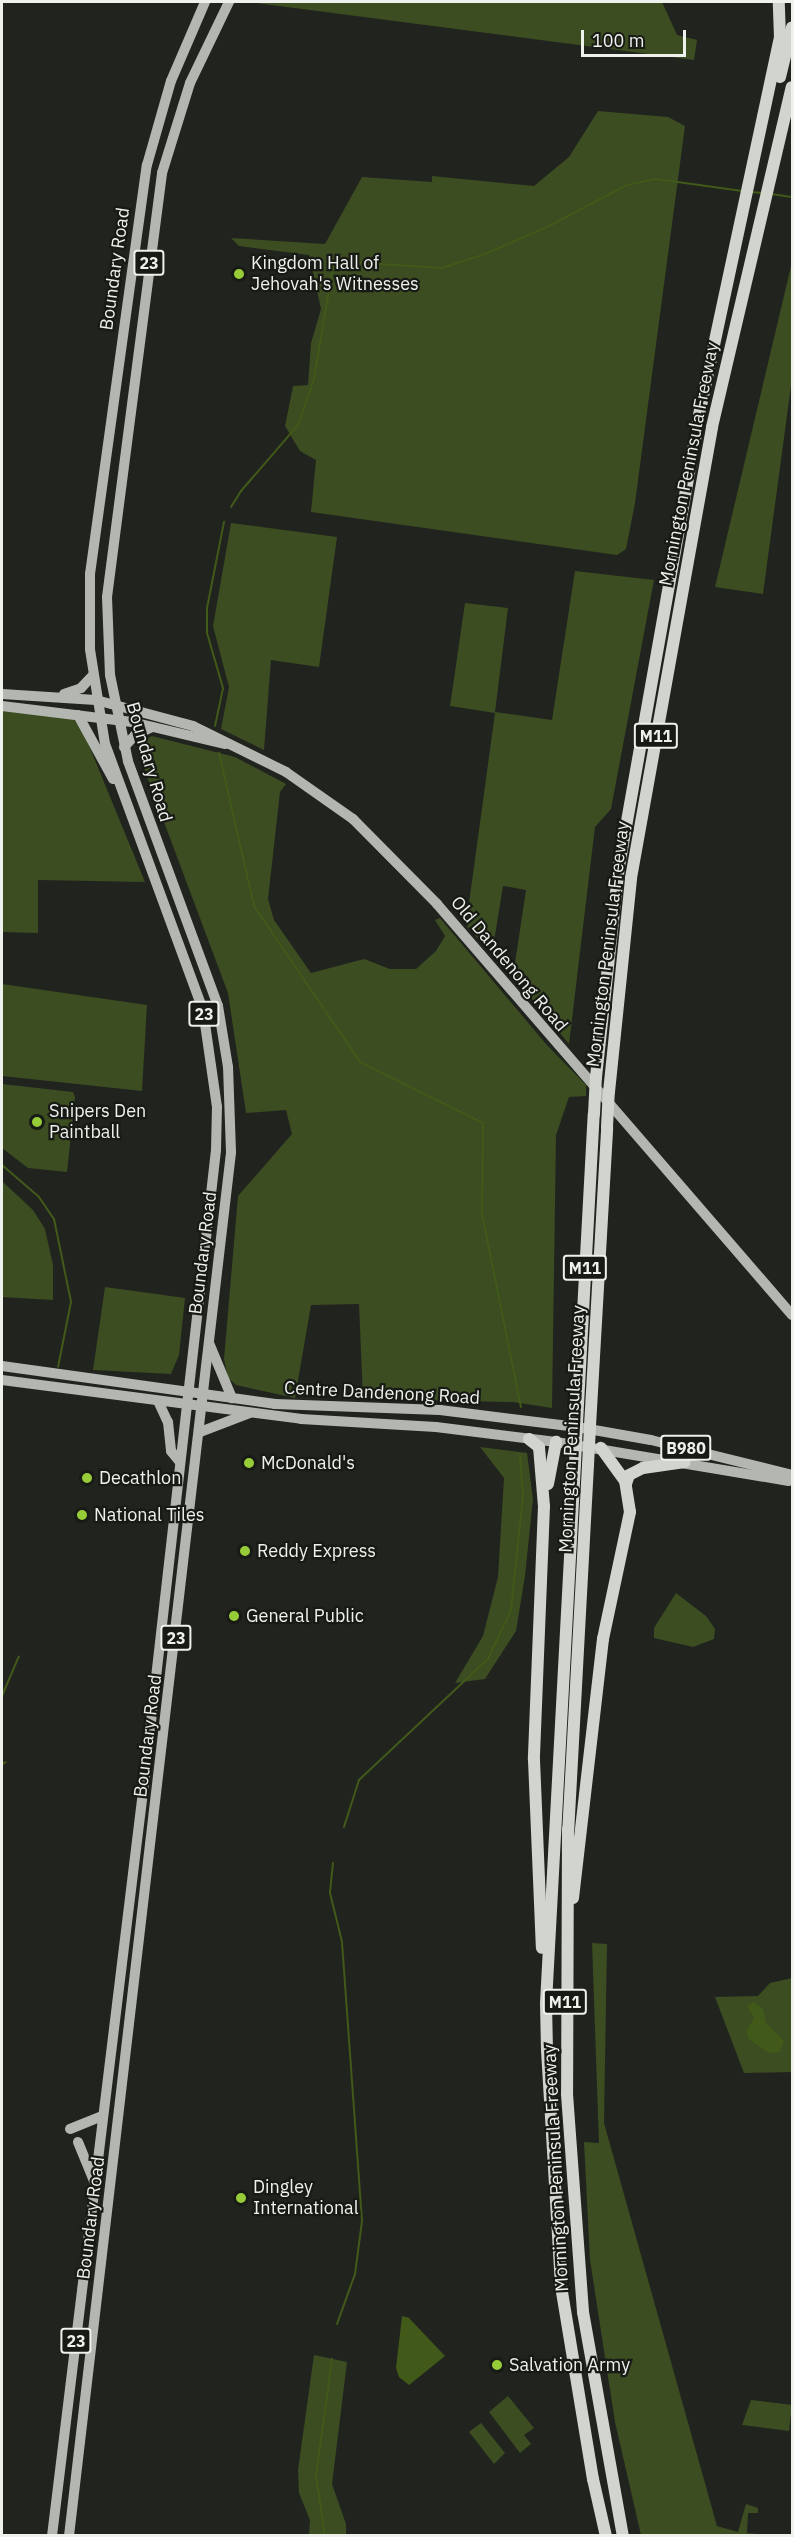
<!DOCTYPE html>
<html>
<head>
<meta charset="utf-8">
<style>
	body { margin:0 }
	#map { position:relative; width:794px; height:2537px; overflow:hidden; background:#21231e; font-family:"IBM Plex Sans",sans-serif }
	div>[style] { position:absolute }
	.green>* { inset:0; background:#3b4d21 }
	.water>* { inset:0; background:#415919 }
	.stream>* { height:2px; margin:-1px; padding:0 1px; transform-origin:1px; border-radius:1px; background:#415919 }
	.major>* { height:10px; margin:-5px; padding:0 5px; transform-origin:5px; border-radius:5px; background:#b4b7b1 }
	.highway>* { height:12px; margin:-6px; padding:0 6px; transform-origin:6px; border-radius:6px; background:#d2d5ce }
	.highway-bridge>* { height:12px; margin:-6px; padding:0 6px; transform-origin:6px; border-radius:6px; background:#d2d5ce }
	.dots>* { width:16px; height:16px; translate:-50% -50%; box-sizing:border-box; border:3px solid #181a15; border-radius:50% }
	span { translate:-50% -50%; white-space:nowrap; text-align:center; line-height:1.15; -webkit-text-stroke:4.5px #181a15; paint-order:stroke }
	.shield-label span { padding:2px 4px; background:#181a15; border:2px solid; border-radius:4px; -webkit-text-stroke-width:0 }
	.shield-label { font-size:16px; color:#eff1ed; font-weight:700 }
	.poi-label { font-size:18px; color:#eff1ed }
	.left { translate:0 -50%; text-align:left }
	.street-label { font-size:18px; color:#eff1ed }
	.frame { position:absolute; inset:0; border:3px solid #eff1ed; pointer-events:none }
	.scale { position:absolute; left:581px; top:30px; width:105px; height:27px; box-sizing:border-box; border:3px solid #eff1ed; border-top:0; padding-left:8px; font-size:18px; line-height:21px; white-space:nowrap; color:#eff1ed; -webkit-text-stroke:4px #181a15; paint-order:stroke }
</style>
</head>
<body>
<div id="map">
	<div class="green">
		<i style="clip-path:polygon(248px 2px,662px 2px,677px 35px,697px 40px,694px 60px)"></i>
		<i style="clip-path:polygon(598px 111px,668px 117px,685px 126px,635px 503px,626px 549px,617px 555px,311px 512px,316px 460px,300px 451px,285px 426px,293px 386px,308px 385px,311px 343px,321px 309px,309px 255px,239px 246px,231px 238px,325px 244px,362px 177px,432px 182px,432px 176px,534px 186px,569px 157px)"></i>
		<i style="clip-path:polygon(792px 262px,792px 378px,763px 594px,715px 587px)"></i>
		<i style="clip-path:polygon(231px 523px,337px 537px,319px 667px,271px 660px,264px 750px,221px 729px,229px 687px,213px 626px)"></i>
		<i style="clip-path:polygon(575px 571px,654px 580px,611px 809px,595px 827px,569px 1044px,513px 976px,526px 890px,503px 886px,492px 954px,466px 925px,495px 713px,450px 706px,465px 603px,508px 608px,495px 712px,552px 720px)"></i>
		<i style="clip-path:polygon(2px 710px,72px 718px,81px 726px,145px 882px,38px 880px,38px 933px,2px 932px)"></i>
		<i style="clip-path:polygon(152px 736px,235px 757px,286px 784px,280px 792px,268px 899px,274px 920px,311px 973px,364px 959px,390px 969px,416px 969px,436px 951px,445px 936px,435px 920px,440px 918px,546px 1044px,586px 1085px,586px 1096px,569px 1097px,556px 1135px,552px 1408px,513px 1402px,363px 1399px,359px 1304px,311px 1305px,295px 1398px,236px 1385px,228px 1378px,224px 1359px,238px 1196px,292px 1134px,286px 1110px,246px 1113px,228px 993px,137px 750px,137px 743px)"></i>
		<i style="clip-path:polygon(2px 984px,147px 1005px,142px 1091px,2px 1076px)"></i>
		<i style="clip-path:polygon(2px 1084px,73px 1092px,75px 1097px,67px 1172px,28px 1168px,2px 1148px)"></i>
		<i style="clip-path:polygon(2px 1181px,33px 1210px,45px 1229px,53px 1265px,53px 1300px,2px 1297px)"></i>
		<i style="clip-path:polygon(105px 1287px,185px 1298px,179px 1355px,171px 1374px,93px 1370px)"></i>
		<i style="clip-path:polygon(480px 1447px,527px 1453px,533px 1499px,525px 1576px,516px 1631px,485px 1679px,455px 1683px,483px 1636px,498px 1577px,504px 1478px)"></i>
		<i style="clip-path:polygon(676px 1593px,706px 1616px,715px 1629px,714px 1639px,693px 1647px,654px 1638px,654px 1628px)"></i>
		<i style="clip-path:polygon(592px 1943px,607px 1944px,604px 2123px,717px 2526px,738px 2532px,746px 2504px,758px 2508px,758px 2513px,748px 2513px,747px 2533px,767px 2535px,641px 2535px,615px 2422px,590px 2260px,584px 2142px,599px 2143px)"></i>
		<i style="clip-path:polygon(792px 1978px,792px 2072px,744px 2073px,715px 1997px,758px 1996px,770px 1983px)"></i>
		<i style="clip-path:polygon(314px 2355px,347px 2362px,332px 2484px,346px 2524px,346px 2535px,309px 2535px,310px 2520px,299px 2493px,298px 2470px)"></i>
		<i style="clip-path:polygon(508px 2396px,534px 2428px,524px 2435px,531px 2444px,520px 2453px,489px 2412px)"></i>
		<i style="clip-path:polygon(751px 2400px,792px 2405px,789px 2431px,742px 2425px)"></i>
		<i style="clip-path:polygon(481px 2423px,505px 2453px,494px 2464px,469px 2432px)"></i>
	</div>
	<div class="water">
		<i style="clip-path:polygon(753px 2002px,763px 2009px,766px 2023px,784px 2041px,780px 2052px,769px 2053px,748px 2038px,747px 2030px,754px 2018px,747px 2006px)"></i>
		<i style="clip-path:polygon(402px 2316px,409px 2318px,445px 2356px,409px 2385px,399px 2377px,396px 2368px)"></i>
	</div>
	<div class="stream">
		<i style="left:751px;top:192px;width:12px;rotate:5deg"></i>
		<i style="left:771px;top:194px;width:21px;rotate:8deg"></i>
		<i style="left:231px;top:507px;width:19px;rotate:-58deg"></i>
		<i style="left:241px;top:491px;width:87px;rotate:-49.2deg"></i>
		<i style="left:298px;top:425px;width:49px;rotate:-70.8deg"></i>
		<i style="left:314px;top:379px;width:120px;rotate:-80.4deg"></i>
		<i style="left:334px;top:261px;width:108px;rotate:3.7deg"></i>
		<i style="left:442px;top:268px;width:45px;rotate:-18deg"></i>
		<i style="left:485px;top:254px;width:72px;rotate:-23.7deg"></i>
		<i style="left:551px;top:225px;width:86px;rotate:-27.8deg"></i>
		<i style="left:627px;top:185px;width:30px;rotate:-12deg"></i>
		<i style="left:656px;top:179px;width:87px;rotate:7.9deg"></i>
		<i style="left:215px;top:726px;width:39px;rotate:-78deg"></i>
		<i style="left:223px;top:688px;width:57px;rotate:-106.2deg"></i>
		<i style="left:207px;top:633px;width:25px;rotate:-90deg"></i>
		<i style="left:207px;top:608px;width:88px;rotate:-78.8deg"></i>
		<i style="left:219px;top:753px;width:157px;rotate:77.1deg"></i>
		<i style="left:254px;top:906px;width:189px;rotate:55.8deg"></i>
		<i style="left:360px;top:1062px;width:137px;rotate:26.4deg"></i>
		<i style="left:483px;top:1123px;width:91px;rotate:90.6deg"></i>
		<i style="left:482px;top:1214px;width:197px;rotate:78.6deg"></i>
		<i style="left:2px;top:1165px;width:49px;rotate:40.9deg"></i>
		<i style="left:39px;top:1197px;width:27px;rotate:56deg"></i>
		<i style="left:54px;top:1219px;width:85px;rotate:78.4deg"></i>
		<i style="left:71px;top:1302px;width:66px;rotate:101.3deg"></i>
		<i style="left:2px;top:1696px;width:43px;rotate:-67deg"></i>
		<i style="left:2px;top:1764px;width:4px;rotate:-27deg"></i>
		<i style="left:344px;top:1827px;width:49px;rotate:-72.3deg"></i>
		<i style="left:359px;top:1780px;width:177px;rotate:-43.2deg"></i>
		<i style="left:488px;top:1659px;width:54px;rotate:-64.9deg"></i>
		<i style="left:511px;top:1610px;width:116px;rotate:-84deg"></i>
		<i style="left:523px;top:1495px;width:40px;rotate:-94.3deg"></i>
		<i style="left:333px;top:1863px;width:30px;rotate:96deg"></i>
		<i style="left:330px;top:1893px;width:50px;rotate:76.2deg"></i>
		<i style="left:342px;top:1942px;width:280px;rotate:85.9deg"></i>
		<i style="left:362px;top:2221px;width:53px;rotate:97.5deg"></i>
		<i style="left:355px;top:2274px;width:53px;rotate:109.8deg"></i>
		<i style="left:325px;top:2536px;width:61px;rotate:-98.5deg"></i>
		<i style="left:316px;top:2476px;width:118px;rotate:-82.2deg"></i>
	</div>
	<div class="major">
		<i style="left:2px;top:694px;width:94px;rotate:3.7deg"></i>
		<i style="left:96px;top:700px;width:100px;rotate:15deg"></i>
		<i style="left:193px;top:726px;width:104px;rotate:26.3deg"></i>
		<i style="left:286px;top:772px;width:82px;rotate:35deg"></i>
		<i style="left:353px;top:819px;width:120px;rotate:45.3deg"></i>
		<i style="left:437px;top:904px;width:543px;rotate:49.18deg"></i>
		<i style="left:64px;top:694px;width:18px;rotate:-19deg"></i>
		<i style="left:81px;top:688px;width:18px;rotate:-47deg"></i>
		<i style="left:2px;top:706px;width:131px;rotate:7deg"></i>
		<i style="left:132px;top:722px;width:96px;rotate:13.3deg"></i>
		<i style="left:78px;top:715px;width:73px;rotate:61.3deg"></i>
		<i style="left:124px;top:747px;width:16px;rotate:-47deg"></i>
		<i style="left:135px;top:735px;width:19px;rotate:-25deg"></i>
		<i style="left:209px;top:1343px;width:60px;rotate:67.3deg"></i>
		<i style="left:2px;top:1366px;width:276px;rotate:7.9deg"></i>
		<i style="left:275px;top:1404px;width:165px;rotate:2.1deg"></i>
		<i style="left:440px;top:1410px;width:138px;rotate:7.1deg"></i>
		<i style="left:577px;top:1427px;width:75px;rotate:10deg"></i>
		<i style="left:651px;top:1440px;width:145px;rotate:13.9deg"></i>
		<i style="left:2px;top:1380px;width:302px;rotate:7.4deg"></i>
		<i style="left:301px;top:1419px;width:135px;rotate:3.4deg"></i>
		<i style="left:436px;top:1427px;width:121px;rotate:7.1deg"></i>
		<i style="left:556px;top:1442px;width:236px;rotate:9.5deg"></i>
		<i style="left:158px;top:1401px;width:23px;rotate:65deg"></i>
		<i style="left:168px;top:1422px;width:29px;rotate:84deg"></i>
		<i style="left:171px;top:1451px;width:14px;rotate:51deg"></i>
		<i style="left:200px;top:1432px;width:53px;rotate:-20.8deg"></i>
		<i style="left:70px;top:2129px;width:35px;rotate:-22deg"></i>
		<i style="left:78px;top:2142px;width:42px;rotate:67.7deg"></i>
		<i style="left:52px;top:2536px;width:759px;rotate:-83.03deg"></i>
		<i style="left:144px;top:1783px;width:637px;rotate:-83.51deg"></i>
		<i style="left:216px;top:1150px;width:43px;rotate:-88.7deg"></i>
		<i style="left:217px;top:1107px;width:98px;rotate:-98.2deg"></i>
		<i style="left:203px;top:1010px;width:283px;rotate:-110.2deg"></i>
		<i style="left:105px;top:744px;width:96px;rotate:-99deg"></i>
		<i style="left:90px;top:649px;width:75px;rotate:-90deg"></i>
		<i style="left:90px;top:574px;width:413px;rotate:-82.1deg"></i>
		<i style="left:147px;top:165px;width:87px;rotate:-74.1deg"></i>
		<i style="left:171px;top:81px;width:86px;rotate:-66.7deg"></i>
		<i style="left:69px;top:2536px;width:1393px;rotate:-83.32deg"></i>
		<i style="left:231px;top:1152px;width:85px;rotate:-92deg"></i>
		<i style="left:228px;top:1067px;width:62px;rotate:-99.3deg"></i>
		<i style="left:218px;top:1006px;width:261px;rotate:-110.2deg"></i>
		<i style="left:128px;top:761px;width:88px;rotate:-101.8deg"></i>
		<i style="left:110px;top:675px;width:78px;rotate:-92.2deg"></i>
		<i style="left:107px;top:597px;width:428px;rotate:-82.6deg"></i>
		<i style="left:162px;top:173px;width:94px;rotate:-72.7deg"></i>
		<i style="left:190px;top:83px;width:90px;rotate:-64.3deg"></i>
	</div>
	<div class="highway">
		<i style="left:780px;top:77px;width:51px;rotate:-76.5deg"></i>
		<i style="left:596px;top:1077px;width:212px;rotate:-83.8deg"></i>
		<i style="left:619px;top:866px;width:458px;rotate:-79.9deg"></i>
		<i style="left:699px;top:415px;width:386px;rotate:-77.9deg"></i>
		<i style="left:780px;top:38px;width:36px;rotate:-92deg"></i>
		<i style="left:609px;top:1092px;width:215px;rotate:-84.1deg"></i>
		<i style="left:631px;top:878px;width:458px;rotate:-79.8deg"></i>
		<i style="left:712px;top:427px;width:349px;rotate:-76.8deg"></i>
		<i style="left:577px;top:1423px;width:309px;rotate:-86.9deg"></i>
		<i style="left:590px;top:1426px;width:299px;rotate:-86.7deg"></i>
		<i style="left:529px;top:1439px;width:13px;rotate:39deg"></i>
		<i style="left:539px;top:1447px;width:59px;rotate:85.2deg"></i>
		<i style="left:544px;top:1506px;width:254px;rotate:92.3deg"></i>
		<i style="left:534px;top:1760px;width:188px;rotate:87.6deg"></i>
		<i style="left:575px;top:1464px;width:540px;rotate:93.08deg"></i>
		<i style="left:546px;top:2003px;width:47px;rotate:88.8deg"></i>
		<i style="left:547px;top:2050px;width:236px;rotate:86.6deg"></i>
		<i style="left:561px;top:2286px;width:196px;rotate:80.6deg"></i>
		<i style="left:593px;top:2479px;width:58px;rotate:77.2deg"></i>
		<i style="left:588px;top:1465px;width:365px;rotate:93.1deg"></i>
		<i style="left:568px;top:1829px;width:265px;rotate:90.2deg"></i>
		<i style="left:567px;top:2094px;width:219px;rotate:85.8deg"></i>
		<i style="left:583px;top:2312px;width:228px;rotate:79.9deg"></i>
		<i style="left:548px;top:1484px;width:43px;rotate:-79.2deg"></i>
		<i style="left:626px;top:1484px;width:9px;rotate:-72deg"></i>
		<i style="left:629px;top:1475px;width:16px;rotate:-27deg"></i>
		<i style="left:643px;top:1468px;width:42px;rotate:-8.1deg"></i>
		<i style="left:573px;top:1898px;width:261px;rotate:-83.4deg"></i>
		<i style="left:603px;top:1639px;width:130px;rotate:-78deg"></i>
		<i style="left:630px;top:1512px;width:31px;rotate:-99deg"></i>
		<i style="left:625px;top:1481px;width:41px;rotate:-126deg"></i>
	</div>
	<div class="highway-bridge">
		<i style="left:594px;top:1114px;width:37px;rotate:-87deg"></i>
		<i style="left:607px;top:1127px;width:35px;rotate:-87deg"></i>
		<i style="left:575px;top:1464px;width:41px;rotate:-87.2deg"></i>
		<i style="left:588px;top:1465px;width:39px;rotate:-87deg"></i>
	</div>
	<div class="dots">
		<i style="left:239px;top:274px;background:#97cc38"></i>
		<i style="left:37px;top:1122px;background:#97cc38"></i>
		<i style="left:249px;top:1463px;background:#97cc38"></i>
		<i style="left:87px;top:1478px;background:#97cc38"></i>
		<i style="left:82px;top:1515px;background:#97cc38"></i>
		<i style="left:245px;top:1551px;background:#97cc38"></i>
		<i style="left:234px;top:1616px;background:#97cc38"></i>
		<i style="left:241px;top:2198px;background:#97cc38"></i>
		<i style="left:497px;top:2365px;background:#97cc38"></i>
	</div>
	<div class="shield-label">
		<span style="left:149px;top:263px">23</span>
		<span style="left:656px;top:736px">M11</span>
		<span style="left:204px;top:1014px">23</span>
		<span style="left:585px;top:1268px">M11</span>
		<span style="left:686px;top:1448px">B980</span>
		<span style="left:176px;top:1638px">23</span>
		<span style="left:565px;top:2002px">M11</span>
		<span style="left:76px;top:2341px">23</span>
	</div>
	<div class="poi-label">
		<span class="left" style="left:251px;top:274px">Kingdom Hall of<br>Jehovah's Witnesses</span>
		<span class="left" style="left:49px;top:1122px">Snipers Den<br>Paintball</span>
		<span class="left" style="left:261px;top:1463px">McDonald's</span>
		<span class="left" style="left:99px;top:1478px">Decathlon</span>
		<span class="left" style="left:94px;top:1515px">National Tiles</span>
		<span class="left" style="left:257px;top:1551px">Reddy Express</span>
		<span class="left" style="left:246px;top:1616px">General Public</span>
		<span class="left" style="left:253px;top:2198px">Dingley<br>International</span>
		<span class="left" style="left:509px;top:2365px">Salvation Army</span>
	</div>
	<div class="street-label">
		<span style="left:115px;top:269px;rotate:-82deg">Boundary Road</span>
		<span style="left:689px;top:464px;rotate:-79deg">Mornington Peninsula Freeway</span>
		<span style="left:149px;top:762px;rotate:74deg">Boundary Road</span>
		<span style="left:608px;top:944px;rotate:-83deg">Mornington Peninsula Freeway</span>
		<span style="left:509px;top:964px;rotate:50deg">Old Dandenong Road</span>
		<span style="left:203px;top:1253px;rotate:-83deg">Boundary Road</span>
		<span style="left:382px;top:1393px;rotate:3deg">Centre Dandenong Road</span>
		<span style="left:572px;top:1429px;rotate:-87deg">Mornington Peninsula Freeway</span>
		<span style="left:148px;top:1736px;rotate:-83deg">Boundary Road</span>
		<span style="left:556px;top:2168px;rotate:-93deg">Mornington Peninsula Freeway</span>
		<span style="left:91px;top:2218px;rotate:-83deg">Boundary Road</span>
	</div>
	<div class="frame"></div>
	<div class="scale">100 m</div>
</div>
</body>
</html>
